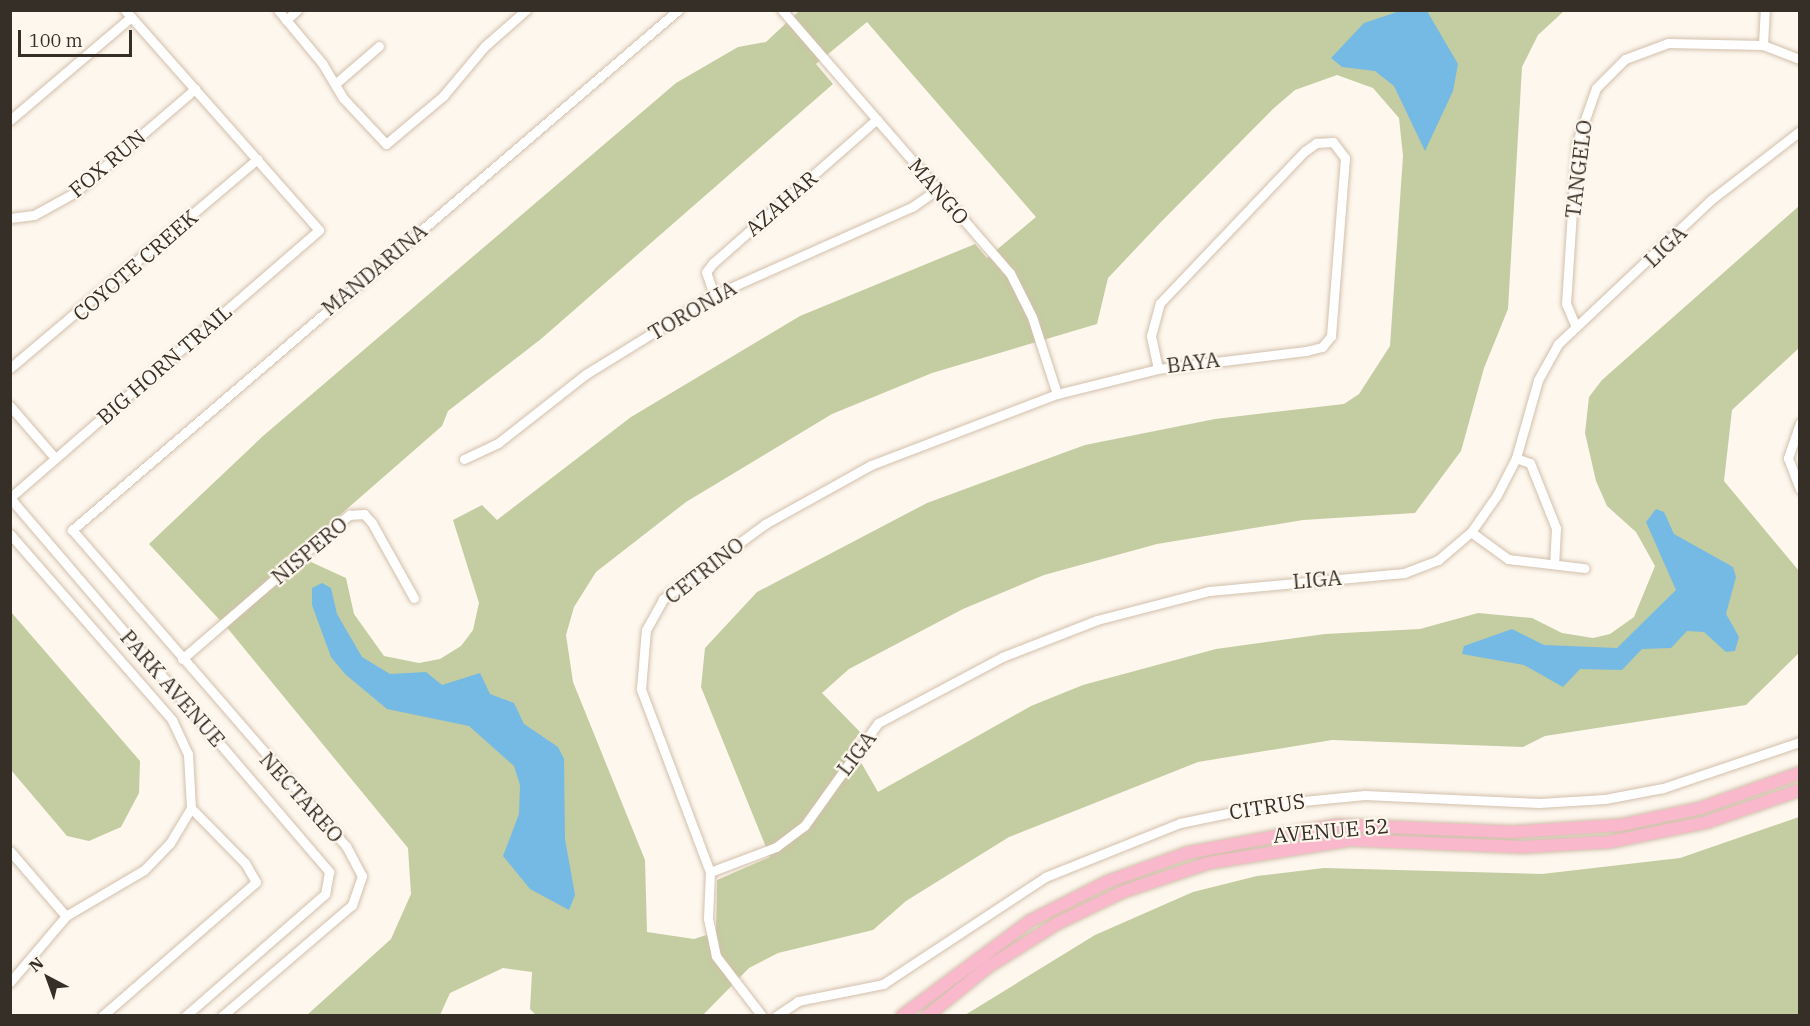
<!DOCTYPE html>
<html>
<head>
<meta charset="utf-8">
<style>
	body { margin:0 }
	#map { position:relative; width:1810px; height:1026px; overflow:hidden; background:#fef7ee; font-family:"IBM Plex Serif",serif }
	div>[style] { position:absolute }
	.green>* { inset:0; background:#c4cca1 }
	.water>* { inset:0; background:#74bae4 }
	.roads { filter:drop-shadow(0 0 2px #d2c0ac) drop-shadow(0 0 2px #d2c0ac) }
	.minor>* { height:9px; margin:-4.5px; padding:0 4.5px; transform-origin:4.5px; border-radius:4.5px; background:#fff }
	.major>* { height:12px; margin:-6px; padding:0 6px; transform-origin:6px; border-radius:6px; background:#f9b8cc }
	span { translate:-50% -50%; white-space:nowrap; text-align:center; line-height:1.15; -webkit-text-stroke:4.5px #fef7ee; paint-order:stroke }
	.street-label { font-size:21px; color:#362f27 }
	.frame { position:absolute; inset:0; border:12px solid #362f27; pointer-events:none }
	.north { position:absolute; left:18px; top:948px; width:60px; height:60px; -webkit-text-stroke:4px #fef7ee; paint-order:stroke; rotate:319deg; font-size:16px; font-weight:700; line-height:24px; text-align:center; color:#362f27 }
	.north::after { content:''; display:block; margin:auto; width:21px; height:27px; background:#362f27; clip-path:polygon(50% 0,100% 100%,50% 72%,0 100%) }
	.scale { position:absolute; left:18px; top:30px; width:114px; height:27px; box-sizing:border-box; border:3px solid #362f27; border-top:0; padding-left:8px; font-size:18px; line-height:21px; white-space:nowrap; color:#362f27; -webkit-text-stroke:4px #fef7ee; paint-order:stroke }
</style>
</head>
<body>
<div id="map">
	<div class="green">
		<i style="clip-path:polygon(evenodd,799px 11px,1564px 11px,1538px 35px,1522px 67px,1508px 309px,1484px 368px,1461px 451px,1415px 513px,1303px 520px,1157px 544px,1044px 575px,963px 609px,849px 669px,822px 693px,860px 732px,851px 745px,878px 792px,1031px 706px,1083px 685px,1216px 649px,1325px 634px,1420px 629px,1478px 613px,1532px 618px,1562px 633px,1593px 638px,1610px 634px,1634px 617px,1655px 566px,1636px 532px,1607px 506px,1596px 481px,1585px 433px,1589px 397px,1602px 380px,1799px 206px,1799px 348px,1732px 410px,1724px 481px,1799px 571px,1799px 653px,1746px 705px,1545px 736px,1523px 747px,1332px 740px,1198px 762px,1009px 837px,906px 901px,873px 930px,778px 953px,749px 968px,703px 1015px,536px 1015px,530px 1009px,532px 972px,503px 968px,450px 993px,440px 1015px,307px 1015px,391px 939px,411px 894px,408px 848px,229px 630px,149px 544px,263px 436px,676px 83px,738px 47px,766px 42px,799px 11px,867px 22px,1036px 217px,987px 258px,975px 244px,800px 316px,631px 417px,497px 520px,482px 505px,453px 520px,479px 603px,473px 630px,461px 646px,440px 659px,419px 663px,384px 656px,354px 614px,346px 578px,311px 562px,301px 549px,442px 426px,448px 411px,541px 339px,833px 84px,816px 64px,867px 22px,799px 11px,1337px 75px,1373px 88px,1399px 118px,1403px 156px,1390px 346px,1359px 394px,1344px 404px,1215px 419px,1085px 445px,927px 503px,757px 592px,705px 648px,701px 687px,770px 857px,717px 880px,716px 932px,694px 939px,647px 932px,645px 860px,573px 682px,566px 635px,574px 607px,596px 572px,686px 502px,832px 414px,932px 373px,1097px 324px,1108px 278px,1161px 222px,1274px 108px,1295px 90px,1337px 75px)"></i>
		<i style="clip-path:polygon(11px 612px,140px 761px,139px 793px,121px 827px,89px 841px,67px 836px,11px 770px)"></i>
		<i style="clip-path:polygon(1799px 817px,1799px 1015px,965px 1015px,1095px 935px,1193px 892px,1257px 876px,1324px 868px,1542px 874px,1680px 858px)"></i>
	</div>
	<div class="water">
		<i style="clip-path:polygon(1400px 11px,1427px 11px,1458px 64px,1453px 91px,1425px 151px,1394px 86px,1375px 71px,1342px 67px,1331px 58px,1364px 23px)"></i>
		<i style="clip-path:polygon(1656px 509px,1664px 512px,1674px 534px,1733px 567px,1736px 577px,1726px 614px,1739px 637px,1735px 651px,1726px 652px,1704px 632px,1687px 631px,1671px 648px,1642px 649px,1622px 670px,1580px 669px,1563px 687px,1524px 665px,1462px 654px,1464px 646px,1512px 629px,1544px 645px,1617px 648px,1676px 590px,1646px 522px)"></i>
		<i style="clip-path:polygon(322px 583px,331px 588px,337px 614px,362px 657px,390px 674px,426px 672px,442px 685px,480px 673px,490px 694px,514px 703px,524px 724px,558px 747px,564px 759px,565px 839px,575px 895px,569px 910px,530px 889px,503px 856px,519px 814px,520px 785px,514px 766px,469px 726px,387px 709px,345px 674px,331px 657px,312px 605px,312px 588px)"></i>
	</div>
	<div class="roads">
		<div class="minor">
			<i style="left:125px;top:10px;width:293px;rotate:48.6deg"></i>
			<i style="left:319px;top:230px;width:409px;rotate:139.1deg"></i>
			<i style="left:10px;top:498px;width:492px;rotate:49.5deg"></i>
			<i style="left:329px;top:872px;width:22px;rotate:100deg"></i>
			<i style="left:325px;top:894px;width:186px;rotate:138.9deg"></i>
			<i style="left:278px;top:10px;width:69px;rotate:50.3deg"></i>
			<i style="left:322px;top:63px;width:41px;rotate:59deg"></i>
			<i style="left:343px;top:98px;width:63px;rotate:46.9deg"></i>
			<i style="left:386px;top:144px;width:75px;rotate:-40.1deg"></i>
			<i style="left:443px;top:96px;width:65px;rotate:-50deg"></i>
			<i style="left:485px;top:46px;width:55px;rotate:-41.3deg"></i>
			<i style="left:782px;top:10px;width:348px;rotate:49.1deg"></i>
			<i style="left:1010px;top:273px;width:49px;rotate:63.4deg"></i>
			<i style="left:1032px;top:317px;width:81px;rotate:72deg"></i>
			<i style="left:286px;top:20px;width:15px;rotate:-42deg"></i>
			<i style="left:1763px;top:45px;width:35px;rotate:-87deg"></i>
			<i style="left:335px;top:84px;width:58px;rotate:-40.8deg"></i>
			<i style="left:10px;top:120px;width:159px;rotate:-40.4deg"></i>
			<i style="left:1333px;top:142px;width:20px;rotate:53deg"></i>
			<i style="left:1345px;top:158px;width:179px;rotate:94.5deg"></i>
			<i style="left:1331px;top:336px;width:14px;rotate:129deg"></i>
			<i style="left:1322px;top:347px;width:16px;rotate:166deg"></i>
			<i style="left:1306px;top:351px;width:149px;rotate:173.1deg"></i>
			<i style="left:1158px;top:369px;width:34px;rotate:-102deg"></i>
			<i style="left:1151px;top:336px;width:34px;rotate:-75deg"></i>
			<i style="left:1160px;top:303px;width:210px;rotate:-46.4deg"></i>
			<i style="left:1305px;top:151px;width:14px;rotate:-36deg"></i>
			<i style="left:1316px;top:143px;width:17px;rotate:-3deg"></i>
			<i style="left:10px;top:218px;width:24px;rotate:-7deg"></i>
			<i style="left:34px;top:215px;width:46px;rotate:-28.8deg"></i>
			<i style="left:74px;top:193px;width:160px;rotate:-40.7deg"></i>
			<i style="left:714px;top:295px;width:24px;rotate:-109deg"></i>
			<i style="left:706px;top:272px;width:11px;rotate:-52deg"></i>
			<i style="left:713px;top:263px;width:218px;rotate:-41.3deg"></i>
			<i style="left:1576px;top:327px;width:25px;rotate:-113deg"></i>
			<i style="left:1566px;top:304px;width:108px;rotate:-86.3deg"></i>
			<i style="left:1573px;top:196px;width:54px;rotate:-85.8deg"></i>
			<i style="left:1577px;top:142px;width:57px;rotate:-70.6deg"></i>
			<i style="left:1596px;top:88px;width:41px;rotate:-45deg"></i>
			<i style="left:1625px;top:59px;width:46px;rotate:-20.4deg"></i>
			<i style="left:1668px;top:43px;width:95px;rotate:1.2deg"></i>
			<i style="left:1763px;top:45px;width:40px;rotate:21deg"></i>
			<i style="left:10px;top:368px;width:324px;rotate:-40.2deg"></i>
			<i style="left:10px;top:406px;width:69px;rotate:49.1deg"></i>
			<i style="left:1800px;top:423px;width:37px;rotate:109deg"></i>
			<i style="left:1788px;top:458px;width:33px;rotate:69deg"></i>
			<i style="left:1516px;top:458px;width:15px;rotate:20deg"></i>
			<i style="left:1530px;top:463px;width:70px;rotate:68.2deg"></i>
			<i style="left:1556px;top:528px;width:33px;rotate:93deg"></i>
			<i style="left:464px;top:459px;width:38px;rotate:-25deg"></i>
			<i style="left:498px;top:443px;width:112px;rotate:-38.1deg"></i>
			<i style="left:586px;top:374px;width:150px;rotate:-31.7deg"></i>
			<i style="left:714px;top:295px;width:217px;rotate:-24deg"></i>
			<i style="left:912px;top:207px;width:32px;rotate:-35deg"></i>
			<i style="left:1471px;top:532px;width:46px;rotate:36.1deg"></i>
			<i style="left:1508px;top:559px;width:77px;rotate:6.8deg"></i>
			<i style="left:10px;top:534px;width:247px;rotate:48.9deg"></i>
			<i style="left:172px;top:720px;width:38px;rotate:65deg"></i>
			<i style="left:188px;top:754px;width:54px;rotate:86.8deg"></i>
			<i style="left:191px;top:808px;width:41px;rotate:121deg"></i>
			<i style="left:170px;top:843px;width:37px;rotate:134deg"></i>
			<i style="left:144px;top:870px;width:91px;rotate:149.5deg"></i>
			<i style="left:66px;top:916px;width:87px;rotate:130.3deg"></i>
			<i style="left:182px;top:659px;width:221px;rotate:-40.8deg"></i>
			<i style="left:349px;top:515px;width:15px;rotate:-4deg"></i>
			<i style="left:364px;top:514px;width:12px;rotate:48deg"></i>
			<i style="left:372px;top:523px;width:86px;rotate:60.8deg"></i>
			<i style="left:10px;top:851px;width:86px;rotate:49.3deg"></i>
			<i style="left:710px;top:872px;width:71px;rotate:-20.7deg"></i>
			<i style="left:776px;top:847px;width:36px;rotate:-37deg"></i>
			<i style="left:805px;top:825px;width:125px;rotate:-54.4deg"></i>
			<i style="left:878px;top:723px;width:140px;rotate:-28deg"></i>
			<i style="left:1002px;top:657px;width:102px;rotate:-21.3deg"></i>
			<i style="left:1097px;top:620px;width:116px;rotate:-14.5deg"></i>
			<i style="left:1209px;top:591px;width:196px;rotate:-5.3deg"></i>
			<i style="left:1404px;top:573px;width:36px;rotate:-21deg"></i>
			<i style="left:1438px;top:560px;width:43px;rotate:-40.3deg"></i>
			<i style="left:1471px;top:532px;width:45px;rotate:-54.9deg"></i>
			<i style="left:1497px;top:495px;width:42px;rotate:-62.8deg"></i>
			<i style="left:1516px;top:458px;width:81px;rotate:-74.2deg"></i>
			<i style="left:1538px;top:380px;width:41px;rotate:-60.9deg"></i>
			<i style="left:1558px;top:344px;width:212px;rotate:-43.3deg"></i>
			<i style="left:1712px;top:199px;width:111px;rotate:-37.7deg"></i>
			<i style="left:102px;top:1016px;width:204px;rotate:-41deg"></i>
			<i style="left:256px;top:882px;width:22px;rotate:-120deg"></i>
			<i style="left:245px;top:863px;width:77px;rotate:-134.5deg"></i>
			<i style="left:222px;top:1016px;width:171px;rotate:-40.5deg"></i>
			<i style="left:352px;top:905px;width:31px;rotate:-71deg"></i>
			<i style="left:362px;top:876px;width:34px;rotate:-118deg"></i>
			<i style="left:346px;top:846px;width:418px;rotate:-130.9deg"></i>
			<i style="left:72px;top:530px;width:799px;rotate:-40.63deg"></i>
			<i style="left:762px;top:1016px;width:76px;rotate:-127.5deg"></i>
			<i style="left:716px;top:956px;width:39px;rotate:-102deg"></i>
			<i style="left:708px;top:918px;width:46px;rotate:-87.5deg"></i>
			<i style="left:710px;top:872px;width:196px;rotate:-110.7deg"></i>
			<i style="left:641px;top:689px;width:59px;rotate:-85.2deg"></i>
			<i style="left:646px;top:630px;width:35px;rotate:-61deg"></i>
			<i style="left:663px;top:599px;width:127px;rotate:-36.3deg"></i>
			<i style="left:765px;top:524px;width:121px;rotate:-29.1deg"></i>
			<i style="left:871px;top:465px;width:199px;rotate:-20.9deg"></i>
			<i style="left:1057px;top:394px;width:104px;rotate:-13.9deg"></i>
			<i style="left:776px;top:1016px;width:27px;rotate:-34deg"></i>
			<i style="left:798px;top:1001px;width:87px;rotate:-11.3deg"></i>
			<i style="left:883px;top:984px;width:194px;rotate:-33.4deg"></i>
			<i style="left:1045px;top:877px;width:145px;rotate:-21.8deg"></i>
			<i style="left:1180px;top:823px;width:94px;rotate:-11.7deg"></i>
			<i style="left:1272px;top:804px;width:93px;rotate:-5.5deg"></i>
			<i style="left:1365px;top:795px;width:174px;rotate:2.6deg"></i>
			<i style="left:1539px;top:803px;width:66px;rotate:-3.5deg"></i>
			<i style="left:1605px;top:799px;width:59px;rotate:-10.7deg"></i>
			<i style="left:1663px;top:788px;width:145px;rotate:-18.6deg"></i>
		</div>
		<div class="major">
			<i style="left:902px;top:1016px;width:159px;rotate:-36.6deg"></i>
			<i style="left:1030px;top:921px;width:86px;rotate:-26.9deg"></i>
			<i style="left:1107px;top:882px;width:85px;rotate:-19.9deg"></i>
			<i style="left:1187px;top:853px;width:153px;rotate:-10.6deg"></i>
			<i style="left:1337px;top:825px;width:175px;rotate:2.3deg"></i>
			<i style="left:1512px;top:832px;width:109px;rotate:-3.7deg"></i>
			<i style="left:1621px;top:825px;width:82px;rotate:-12deg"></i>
			<i style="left:1701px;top:808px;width:105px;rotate:-19.5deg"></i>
			<i style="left:927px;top:1016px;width:78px;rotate:-38.8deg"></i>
			<i style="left:988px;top:967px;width:83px;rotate:-32.2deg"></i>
			<i style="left:1058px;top:923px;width:71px;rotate:-25.8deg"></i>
			<i style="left:1122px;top:892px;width:91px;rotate:-18.6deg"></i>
			<i style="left:1208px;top:863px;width:144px;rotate:-9.2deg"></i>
			<i style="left:1350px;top:840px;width:173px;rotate:2.3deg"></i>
			<i style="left:1523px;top:847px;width:86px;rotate:-3.3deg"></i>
			<i style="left:1609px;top:842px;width:100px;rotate:-11.5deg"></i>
			<i style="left:1707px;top:822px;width:98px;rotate:-19deg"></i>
		</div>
	</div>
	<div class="street-label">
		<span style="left:107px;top:163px;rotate:-40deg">FOX RUN</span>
		<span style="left:1578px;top:169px;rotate:-83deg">TANGELO</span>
		<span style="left:939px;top:191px;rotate:49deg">MANGO</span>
		<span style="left:781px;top:203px;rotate:-41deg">AZAHAR</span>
		<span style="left:1665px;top:246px;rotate:-44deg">LIGA</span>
		<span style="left:135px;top:265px;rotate:-41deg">COYOTE CREEK</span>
		<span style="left:374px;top:269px;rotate:-40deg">MANDARINA</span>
		<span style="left:692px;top:310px;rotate:-30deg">TORONJA</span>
		<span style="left:1193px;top:362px;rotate:-7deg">BAYA</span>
		<span style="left:164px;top:364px;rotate:-41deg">BIG HORN TRAIL</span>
		<span style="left:309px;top:550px;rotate:-40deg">NISPERO</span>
		<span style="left:704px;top:570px;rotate:-38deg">CETRINO</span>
		<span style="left:1317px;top:579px;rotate:-5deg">LIGA</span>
		<span style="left:173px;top:688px;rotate:49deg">PARK AVENUE</span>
		<span style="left:856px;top:753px;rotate:-53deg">LIGA</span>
		<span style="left:302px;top:797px;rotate:48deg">NECTAREO</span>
		<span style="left:1267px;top:806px;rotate:-9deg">CITRUS</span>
		<span style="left:1331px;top:830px;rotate:-5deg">AVENUE 52</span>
	</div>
	<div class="frame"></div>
	<div class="north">N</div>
	<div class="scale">100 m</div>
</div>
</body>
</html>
